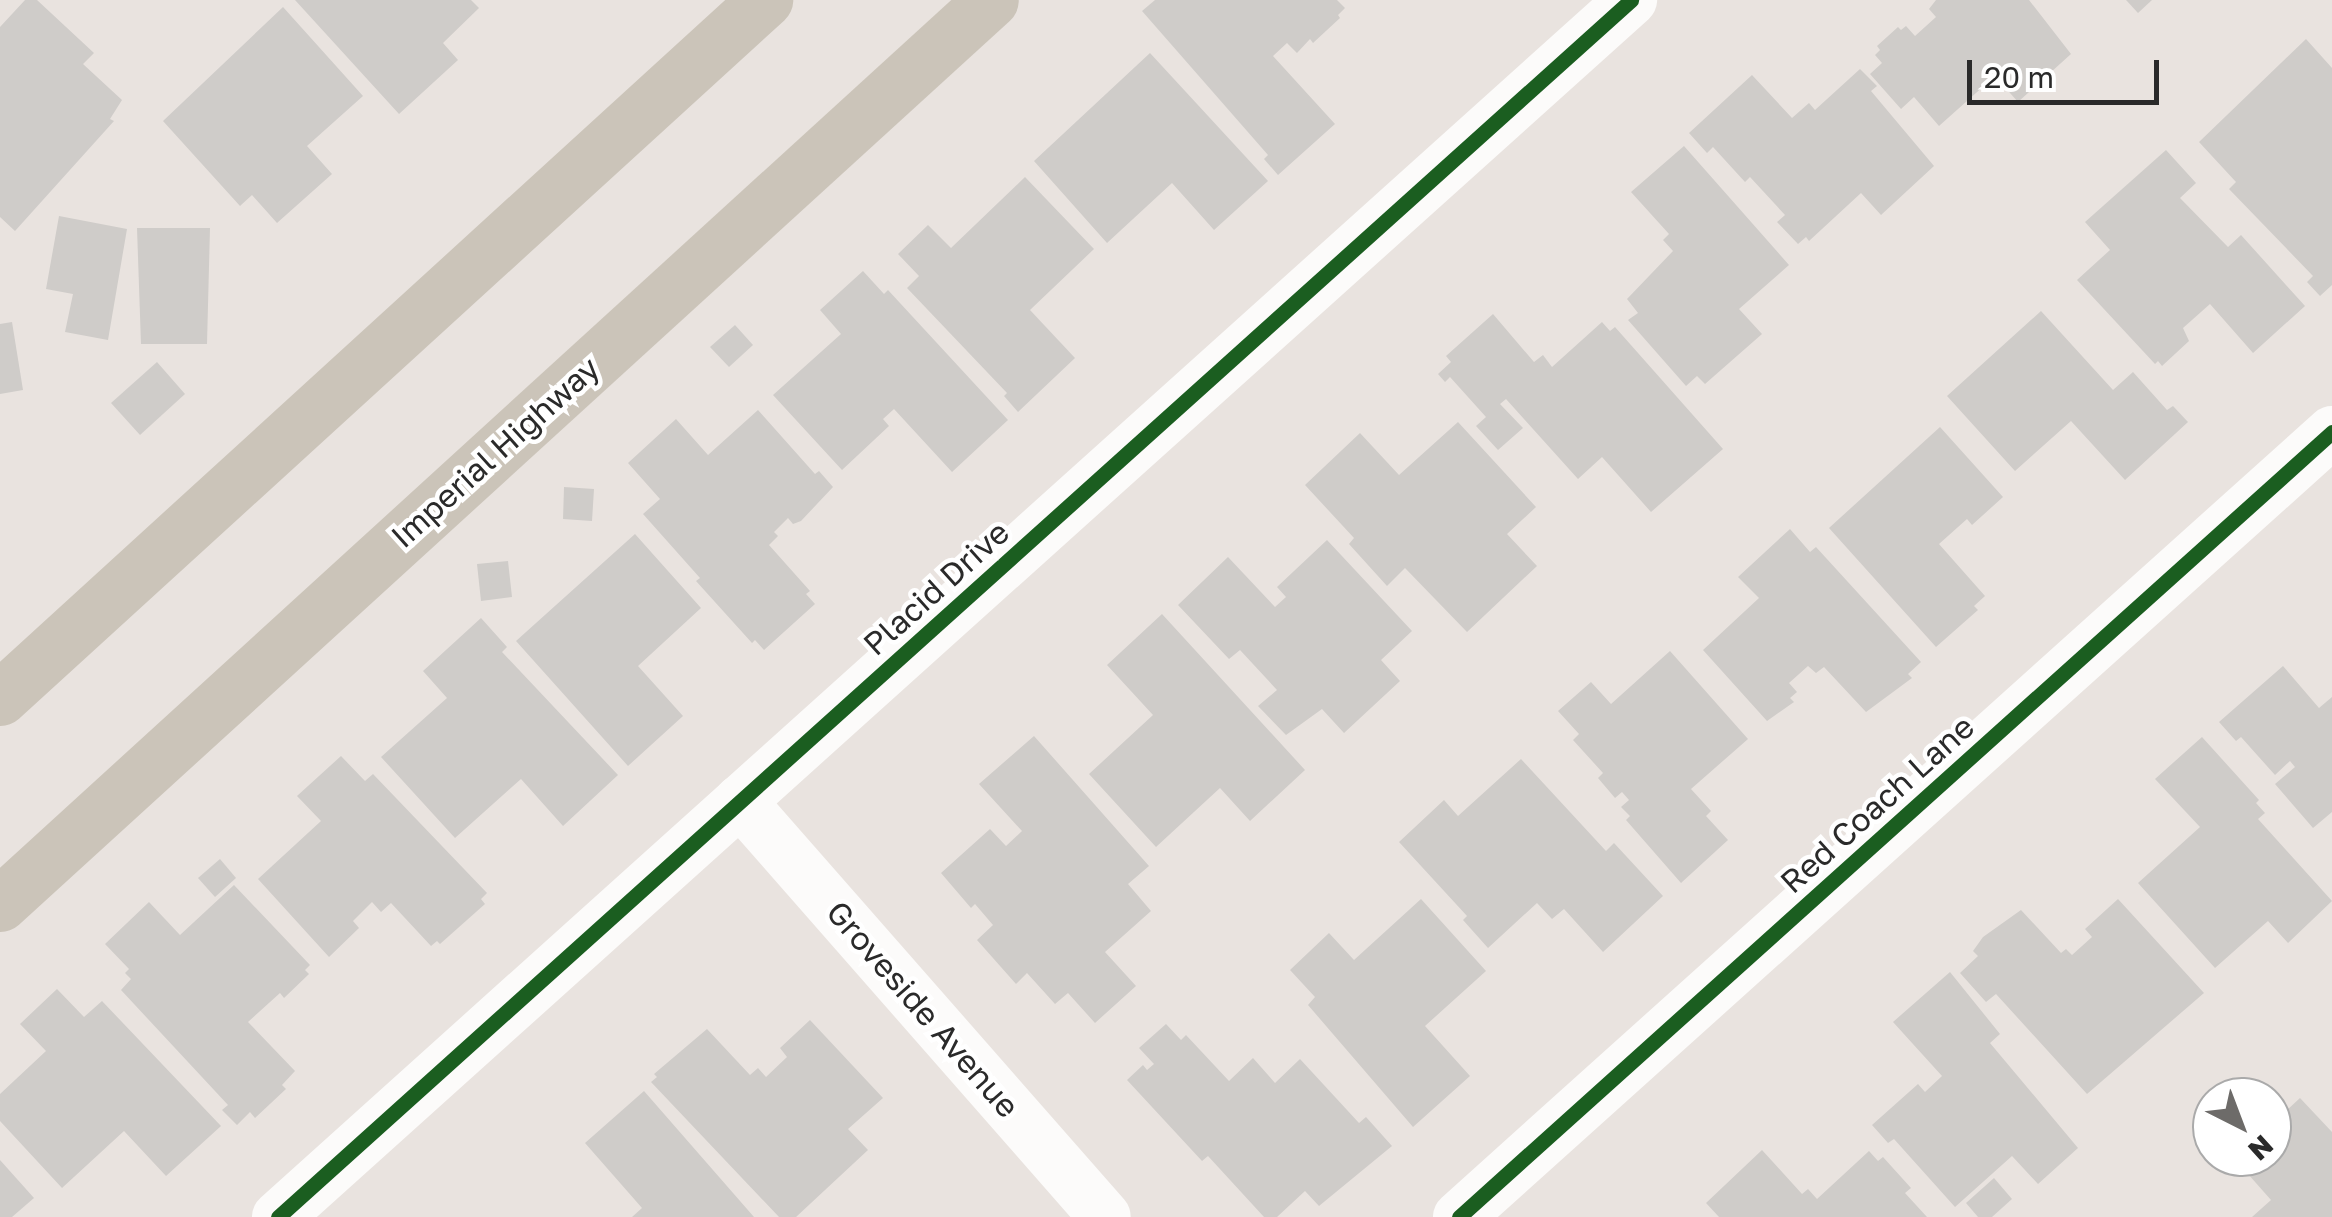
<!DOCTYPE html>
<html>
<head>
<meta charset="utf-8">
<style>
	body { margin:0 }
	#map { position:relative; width:2332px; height:1217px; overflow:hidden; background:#e9e3df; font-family:"Golos Text",sans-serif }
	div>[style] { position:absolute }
	.building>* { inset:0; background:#cfccc9 }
	.minor>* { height:52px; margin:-26px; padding:0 26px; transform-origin:26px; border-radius:26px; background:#fcfbfa }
	.primary>* { height:55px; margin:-27.5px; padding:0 27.5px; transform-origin:27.5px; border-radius:27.5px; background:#cbc4b9 }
	.cycleway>* { height:15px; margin:-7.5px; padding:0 7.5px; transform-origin:7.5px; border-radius:7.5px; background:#1b5e20 }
	span { translate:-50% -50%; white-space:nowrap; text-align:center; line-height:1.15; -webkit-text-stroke:9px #fff; paint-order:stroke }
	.street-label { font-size:32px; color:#2a2a2a }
	.north { position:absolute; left:2192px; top:1077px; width:100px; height:100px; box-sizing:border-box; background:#fff; border:2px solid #aaa; border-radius:50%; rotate:138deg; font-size:28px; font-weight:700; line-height:40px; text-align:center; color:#2a2a2a }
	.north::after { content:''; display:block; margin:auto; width:35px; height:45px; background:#6d6b69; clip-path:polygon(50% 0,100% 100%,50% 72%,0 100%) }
	.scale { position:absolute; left:1967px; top:60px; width:192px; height:45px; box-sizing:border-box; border:5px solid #2a2a2a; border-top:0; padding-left:12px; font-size:30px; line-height:35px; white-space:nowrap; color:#2a2a2a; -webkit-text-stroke:8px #fff; paint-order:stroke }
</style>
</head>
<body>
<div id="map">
	<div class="building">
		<i style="clip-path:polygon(25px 0,37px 0,94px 53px,83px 64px,122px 100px,110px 119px,114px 121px,15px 231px,0 217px,0 27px)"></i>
		<i style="clip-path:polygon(295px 0,471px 0,479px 8px,443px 43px,458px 60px,399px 114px)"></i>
		<i style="clip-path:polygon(1155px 0,1337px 0,1345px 8px,1338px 15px,1340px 18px,1313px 43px,1310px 39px,1297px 53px,1287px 43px,1273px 56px,1335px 124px,1278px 175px,1264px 159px,1268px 155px,1142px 11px)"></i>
		<i style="clip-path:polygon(1936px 0,2029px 0,2071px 54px,2018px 102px,1995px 76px,1939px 126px,1914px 97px,1901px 109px,1870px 74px,1882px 63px,1875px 55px,1880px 50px,1877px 46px,1898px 27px,1901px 30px,1906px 26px,1915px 36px,1936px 17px,1929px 9px)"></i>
		<i style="clip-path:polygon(2126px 0,2152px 0,2138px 13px)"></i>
		<i style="clip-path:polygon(283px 7px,363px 96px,307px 146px,332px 174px,277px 223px,252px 195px,240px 206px,163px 121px)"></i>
		<i style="clip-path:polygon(2306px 39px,2332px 68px,2332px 285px,2320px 296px,2307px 282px,2313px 276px,2229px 189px,2236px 182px,2199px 142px)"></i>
		<i style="clip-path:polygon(1150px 53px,1268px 181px,1214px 230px,1172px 183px,1107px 243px,1034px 161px)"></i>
		<i style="clip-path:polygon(1860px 69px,1877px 86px,1871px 91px,1934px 166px,1881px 215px,1861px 193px,1809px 241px,1806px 237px,1798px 244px,1777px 222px,1785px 215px,1750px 177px,1745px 182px,1713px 147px,1707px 153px,1689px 133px,1752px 75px,1792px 118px,1809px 103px,1815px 110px)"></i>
		<i style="clip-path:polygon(1684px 146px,1789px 265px,1739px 309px,1762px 334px,1705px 384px,1697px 376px,1686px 386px,1628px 320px,1638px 313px,1627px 299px,1673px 251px,1663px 240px,1669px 234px,1631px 192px)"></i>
		<i style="clip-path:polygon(2166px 150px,2196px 183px,2180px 198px,2228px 247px,2241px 235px,2305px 306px,2253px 353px,2210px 304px,2183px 328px,2189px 341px,2162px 366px,2158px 361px,2155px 364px,2077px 280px,2110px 250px,2085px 222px)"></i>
		<i style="clip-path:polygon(1025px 177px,1094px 249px,1030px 310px,1075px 358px,1018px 412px,1004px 396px,1007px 393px,907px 288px,919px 276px,898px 254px,928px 225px,951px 248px)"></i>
		<i style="clip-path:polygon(59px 216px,127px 229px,108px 340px,65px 332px,73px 294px,46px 289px)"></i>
		<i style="clip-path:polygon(137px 228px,210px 228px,207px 344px,141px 344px)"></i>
		<i style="clip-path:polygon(863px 271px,884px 294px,888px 290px,1008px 420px,952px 472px,894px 409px,883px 419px,889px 426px,842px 470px,773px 395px,841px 334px,820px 310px)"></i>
		<i style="clip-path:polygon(2041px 311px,2113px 390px,2133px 372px,2167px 410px,2173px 406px,2188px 422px,2125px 480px,2071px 421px,2015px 471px,1947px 396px)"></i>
		<i style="clip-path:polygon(1493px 314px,1534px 362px,1543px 355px,1552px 367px,1602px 322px,1610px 331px,1615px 327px,1723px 449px,1651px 512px,1602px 457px,1578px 479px,1506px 399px,1500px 404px,1523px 428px,1498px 450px,1476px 426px,1486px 417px,1450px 377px,1445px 382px,1438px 374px,1451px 362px,1446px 356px)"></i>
		<i style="clip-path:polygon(12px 322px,23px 390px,0 394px,0 324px)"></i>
		<i style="clip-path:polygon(735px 325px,753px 345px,729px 367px,710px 347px)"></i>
		<i style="clip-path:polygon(157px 362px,185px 394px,140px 435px,111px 403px)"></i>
		<i style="clip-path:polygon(758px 410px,815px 474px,819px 471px,833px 487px,801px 521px,793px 524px,788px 518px,774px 532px,778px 536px,769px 545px,810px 591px,806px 594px,815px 604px,764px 650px,755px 640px,752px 643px,696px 581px,700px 578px,643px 514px,660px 499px,628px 463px,676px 419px,708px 455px)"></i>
		<i style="clip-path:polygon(1458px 422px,1536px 507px,1507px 534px,1537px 566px,1467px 632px,1405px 568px,1387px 586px,1349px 544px,1354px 538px,1305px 485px,1360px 433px,1399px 475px)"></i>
		<i style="clip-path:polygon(1940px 427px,2003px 497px,1972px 525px,1967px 519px,1939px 544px,1985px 596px,1974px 606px,1978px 610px,1936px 647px,1829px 528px)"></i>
		<i style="clip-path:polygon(564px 487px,594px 489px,592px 521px,563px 519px)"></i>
		<i style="clip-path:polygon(1790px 529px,1810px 552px,1816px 547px,1921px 662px,1908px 674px,1912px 678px,1866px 712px,1824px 667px,1816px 673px,1808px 666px,1789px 683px,1797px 692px,1790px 698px,1794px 702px,1767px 721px,1703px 650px,1759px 598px,1738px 577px)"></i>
		<i style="clip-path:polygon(635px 534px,701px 608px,638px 666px,683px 716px,628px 766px,516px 641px)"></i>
		<i style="clip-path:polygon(1327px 540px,1412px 631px,1381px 660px,1400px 681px,1344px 733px,1322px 709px,1286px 735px,1258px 706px,1277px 690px,1240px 650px,1229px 659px,1178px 605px,1228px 557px,1275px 607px,1286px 597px,1277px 587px)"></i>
		<i style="clip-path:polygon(508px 561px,512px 597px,481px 601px,477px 564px)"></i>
		<i style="clip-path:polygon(1162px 614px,1305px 770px,1250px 821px,1220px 788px,1156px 847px,1089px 774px,1153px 715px,1107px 665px)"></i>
		<i style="clip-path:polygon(481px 618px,507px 647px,502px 652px,618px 775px,563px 826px,521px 779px,455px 838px,381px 757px,447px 698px,423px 671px)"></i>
		<i style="clip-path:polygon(1670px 651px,1748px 739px,1691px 789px,1711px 811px,1706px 816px,1728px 840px,1681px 883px,1626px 820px,1630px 816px,1621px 807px,1629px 800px,1622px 792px,1615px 798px,1598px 778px,1603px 773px,1573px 740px,1579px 734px,1558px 711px,1591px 682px,1611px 704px)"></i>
		<i style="clip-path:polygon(2283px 666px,2319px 708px,2332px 697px,2332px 812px,2313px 828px,2275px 784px,2295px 767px,2290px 761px,2275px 775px,2241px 737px,2236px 741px,2219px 722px)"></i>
		<i style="clip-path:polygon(1034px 736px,1149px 866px,1128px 884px,1151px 911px,1105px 952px,1136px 986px,1095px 1023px,1068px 993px,1055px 1004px,1027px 973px,1016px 984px,977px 940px,993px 925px,975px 904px,971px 908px,941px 873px,990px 829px,1006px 846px,1022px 831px,979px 784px)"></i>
		<i style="clip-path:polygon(2202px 737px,2259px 800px,2256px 803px,2265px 813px,2258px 819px,2332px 901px,2288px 943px,2268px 921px,2215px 968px,2138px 883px,2200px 827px,2155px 779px)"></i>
		<i style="clip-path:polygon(341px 756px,365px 781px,373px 774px,487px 893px,481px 899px,485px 904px,440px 944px,437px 941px,431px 946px,391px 903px,381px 912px,372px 902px,353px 921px,359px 928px,329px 957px,258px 879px,321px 821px,297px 796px)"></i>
		<i style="clip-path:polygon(1521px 759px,1606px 851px,1614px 843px,1663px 896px,1603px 952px,1564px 909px,1552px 919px,1537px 903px,1488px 948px,1463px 920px,1467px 916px,1399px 842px,1444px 800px,1458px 816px)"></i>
		<i style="clip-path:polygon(220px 859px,236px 878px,215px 897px,198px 878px)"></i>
		<i style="clip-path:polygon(234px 885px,310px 965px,305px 970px,309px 974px,284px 998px,280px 993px,248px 1022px,295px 1071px,282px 1085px,286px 1089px,255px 1118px,250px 1112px,237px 1125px,222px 1110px,228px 1105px,121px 990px,131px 979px,125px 973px,129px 969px,105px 944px,149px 902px,180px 935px)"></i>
		<i style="clip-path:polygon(1421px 899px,1486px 971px,1425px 1026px,1470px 1076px,1413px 1127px,1308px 1005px,1315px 997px,1290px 970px,1329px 933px,1354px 960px)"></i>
		<i style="clip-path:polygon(2118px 899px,2204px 993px,2087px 1094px,1996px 994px,1986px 1002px,1960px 973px,1978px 956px,1973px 951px,1983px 937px,2021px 910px,2061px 953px,2066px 949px,2072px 955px,2092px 937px,2085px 929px)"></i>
		<i style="clip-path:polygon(1950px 972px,2000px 1034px,1990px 1043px,2078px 1148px,2038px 1184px,2012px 1156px,1955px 1207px,1894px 1139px,1888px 1143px,1872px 1125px,1918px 1084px,1925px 1092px,1942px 1076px,1893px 1022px)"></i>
		<i style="clip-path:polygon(57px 989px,84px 1017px,102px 1001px,221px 1126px,166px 1176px,124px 1131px,62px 1188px,0 1121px,0 1094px,46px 1051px,20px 1024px)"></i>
		<i style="clip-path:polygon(810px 1020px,883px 1098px,848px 1129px,868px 1150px,796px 1217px,779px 1217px,651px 1082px,657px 1077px,654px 1074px,707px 1029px,750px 1075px,758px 1068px,766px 1077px,787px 1057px,780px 1048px)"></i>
		<i style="clip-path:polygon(1166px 1024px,1181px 1040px,1186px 1035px,1229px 1081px,1253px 1058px,1275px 1083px,1300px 1059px,1359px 1123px,1366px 1117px,1392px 1146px,1319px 1206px,1305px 1191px,1277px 1217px,1264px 1217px,1208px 1156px,1202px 1161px,1127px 1080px,1143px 1065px,1147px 1070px,1154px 1064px,1139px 1048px)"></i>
		<i style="clip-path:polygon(644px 1091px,754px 1217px,632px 1217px,642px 1208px,585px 1143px)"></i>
		<i style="clip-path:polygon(2300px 1098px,2332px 1132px,2332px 1217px,2252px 1217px,2271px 1200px,2248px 1174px,2272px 1157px,2272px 1124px)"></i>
		<i style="clip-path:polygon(1762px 1150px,1802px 1194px,1808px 1189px,1817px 1199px,1869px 1151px,1878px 1161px,1883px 1157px,1911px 1188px,1905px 1193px,1927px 1217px,1719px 1217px,1706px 1203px)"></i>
		<i style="clip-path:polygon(0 1160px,34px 1198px,12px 1217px,0 1217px)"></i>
		<i style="clip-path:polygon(1994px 1178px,2012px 1199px,1992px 1217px,1978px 1217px,1966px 1203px)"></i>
	</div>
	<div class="minor">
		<i style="left:740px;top:801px;width:553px;rotate:48.74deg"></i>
		<i style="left:278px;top:1217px;width:1820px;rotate:-41.97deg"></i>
		<i style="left:1459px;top:1217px;width:1174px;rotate:-41.96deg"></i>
	</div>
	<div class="primary">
		<i style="left:0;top:698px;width:1036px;rotate:-42.38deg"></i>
		<i style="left:0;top:904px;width:1341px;rotate:-42.37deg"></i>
	</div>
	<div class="cycleway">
		<i style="left:278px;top:1217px;width:1820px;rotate:-41.97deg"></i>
		<i style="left:1459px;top:1217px;width:1174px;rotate:-41.96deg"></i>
	</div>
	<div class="street-label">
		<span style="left:495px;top:452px;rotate:-42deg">Imperial Highway</span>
		<span style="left:936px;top:588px;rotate:-42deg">Placid Drive</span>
		<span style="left:1877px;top:804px;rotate:-42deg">Red Coach Lane</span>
		<span style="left:923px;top:1009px;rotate:49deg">Groveside Avenue</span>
	</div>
	<div class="north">N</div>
	<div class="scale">20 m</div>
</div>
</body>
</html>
